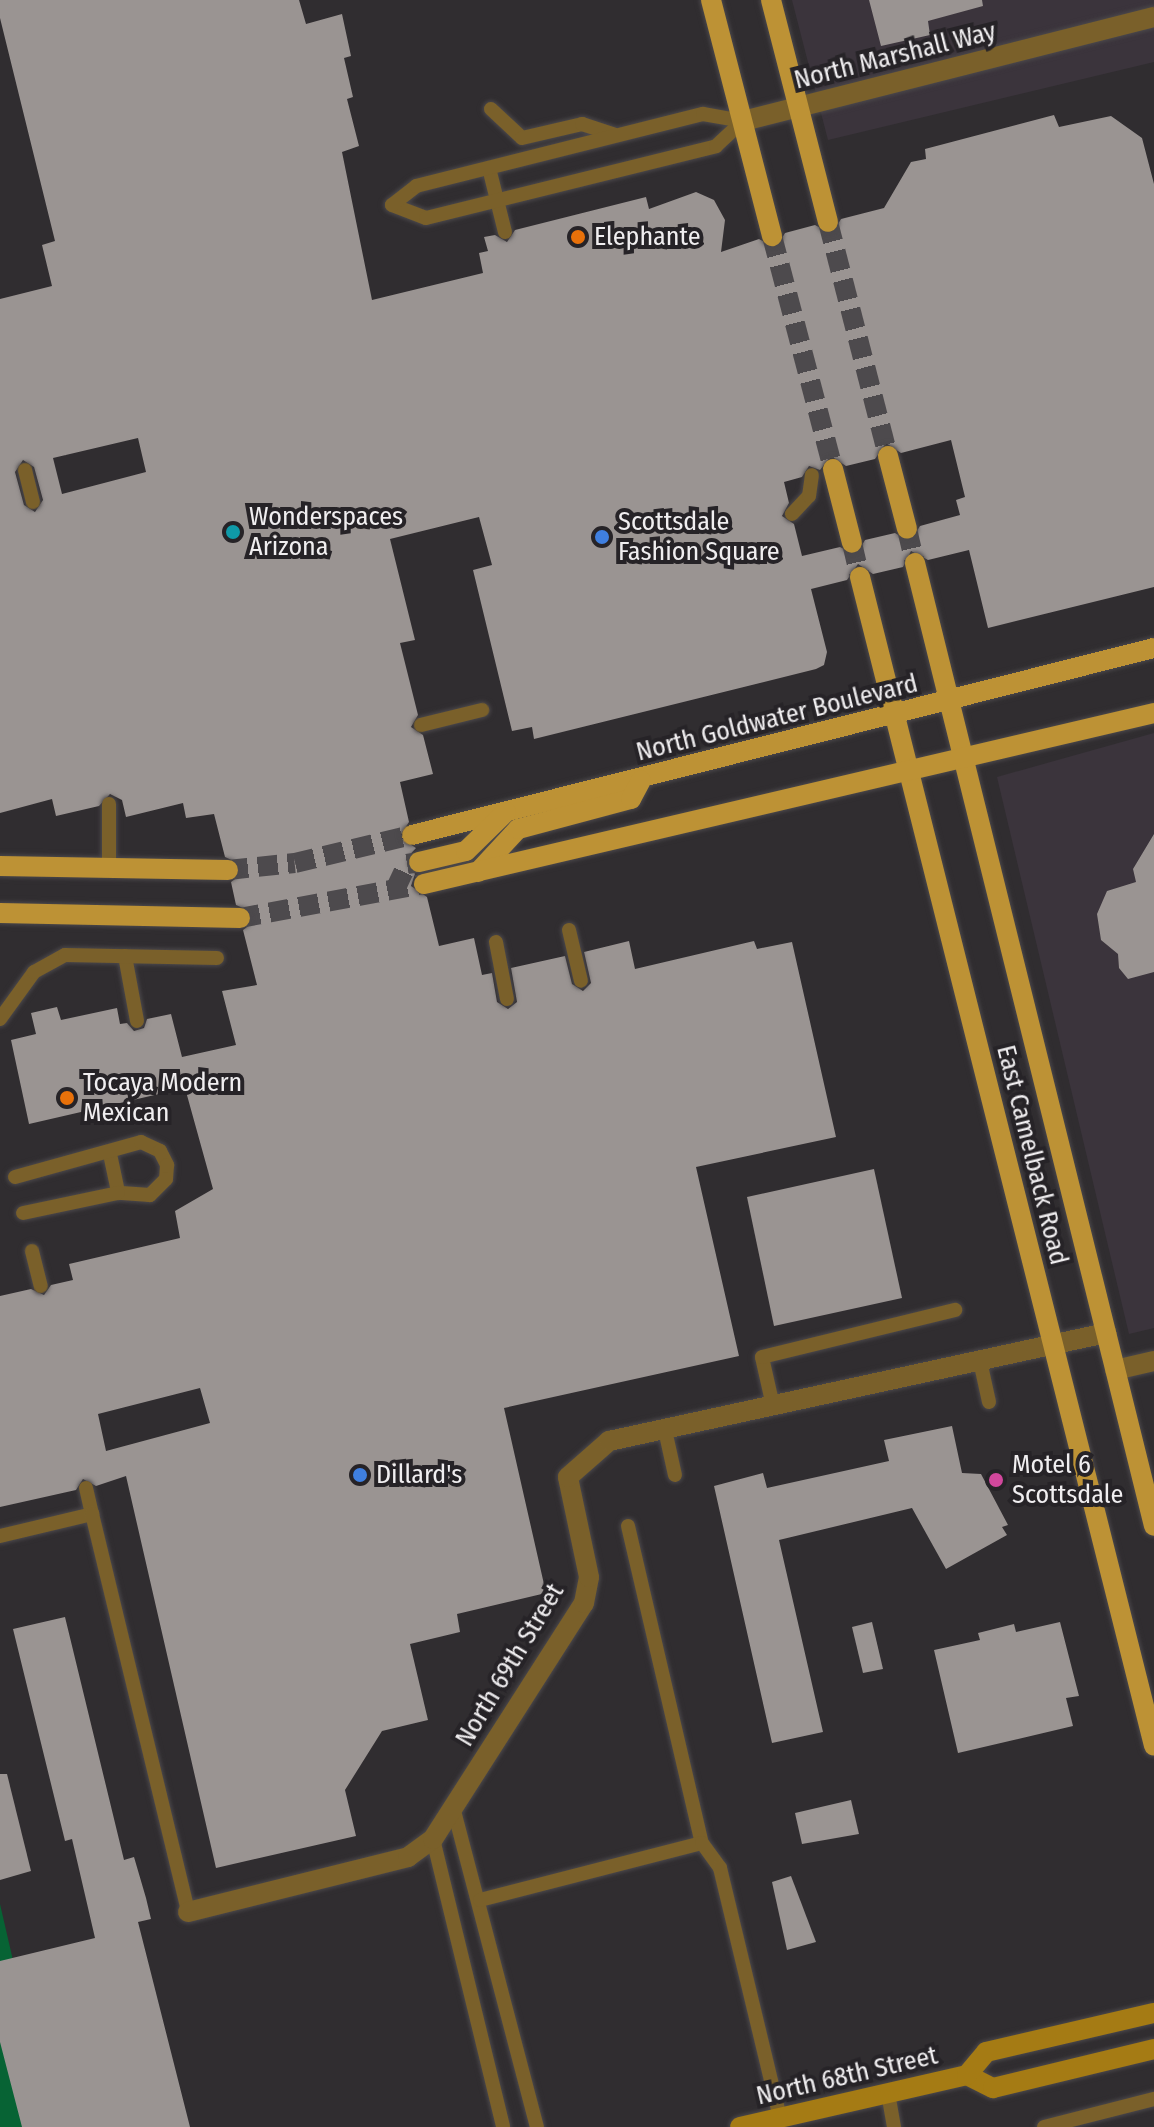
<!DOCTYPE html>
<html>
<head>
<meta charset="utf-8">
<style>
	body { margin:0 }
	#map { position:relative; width:1154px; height:2127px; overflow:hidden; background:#302d30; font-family:"Fira Sans Condensed",sans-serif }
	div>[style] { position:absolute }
	.built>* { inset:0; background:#3b343c }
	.green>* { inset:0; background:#076334 }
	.building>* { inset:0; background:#9a9492 }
	.primary-tunnel>* { height:20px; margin-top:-10px; transform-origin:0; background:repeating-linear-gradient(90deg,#4d4a4d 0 20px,transparent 0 30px) }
	.roads { filter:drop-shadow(0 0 2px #4b484b) drop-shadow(0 0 2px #4b484b) }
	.lane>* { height:14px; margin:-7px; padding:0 7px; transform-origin:7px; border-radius:7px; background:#7a602a }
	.street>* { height:20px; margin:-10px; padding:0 10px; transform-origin:10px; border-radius:10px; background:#7a602a }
	.secondary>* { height:20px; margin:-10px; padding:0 10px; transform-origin:10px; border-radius:10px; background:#a57b14 }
	.primary>* { height:20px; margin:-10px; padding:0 10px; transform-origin:10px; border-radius:10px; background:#bd9235 }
	.dots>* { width:22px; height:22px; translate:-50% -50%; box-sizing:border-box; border:4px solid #262327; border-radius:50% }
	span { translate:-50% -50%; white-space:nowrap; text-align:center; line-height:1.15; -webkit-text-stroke:8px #262327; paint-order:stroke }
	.street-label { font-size:26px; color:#f0eef0 }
	.poi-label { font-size:26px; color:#f0eef0 }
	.left { translate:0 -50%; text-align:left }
</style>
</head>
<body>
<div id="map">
	<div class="built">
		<i style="clip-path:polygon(792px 0,1154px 0,1154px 62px,828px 140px)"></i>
		<i style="clip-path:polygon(1154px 733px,1154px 1328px,1129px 1334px,997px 777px)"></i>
	</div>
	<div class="green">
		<i style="clip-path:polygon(0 1904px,42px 2086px,52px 2127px,0 2127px)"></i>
	</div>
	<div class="building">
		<i style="clip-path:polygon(evenodd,0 0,299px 0,306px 24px,342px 14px,351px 56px,344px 58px,353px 97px,347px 99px,359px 146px,342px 152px,372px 300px,483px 273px,479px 253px,488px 251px,484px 237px,495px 235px,507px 242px,515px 230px,646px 197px,649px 209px,696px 192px,714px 200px,725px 220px,721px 252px,759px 239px,776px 248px,785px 233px,815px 225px,832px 234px,841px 219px,884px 208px,911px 162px,926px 159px,925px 149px,1054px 115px,1059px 127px,1111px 116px,1142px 138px,1154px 184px,1154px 587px,988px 628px,969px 550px,928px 560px,911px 551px,903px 567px,873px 574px,858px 564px,847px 580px,811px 589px,827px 652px,824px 665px,816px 669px,534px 739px,532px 727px,512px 731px,473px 570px,492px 565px,479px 517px,390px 539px,415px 640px,400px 643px,418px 715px,411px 727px,423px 735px,433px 774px,400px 782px,409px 822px,399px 837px,416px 848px,406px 859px,415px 874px,411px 886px,427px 897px,439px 946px,474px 938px,482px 975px,492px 973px,497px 1002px,508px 1009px,517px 1002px,511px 968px,565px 956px,572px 984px,583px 991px,591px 983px,584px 952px,629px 941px,635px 969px,754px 941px,757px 949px,792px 942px,836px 1137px,696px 1167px,739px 1356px,504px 1408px,546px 1593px,457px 1614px,460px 1632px,410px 1644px,428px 1720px,382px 1731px,345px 1790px,356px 1836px,216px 1868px,126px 1476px,96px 1486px,83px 1479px,76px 1490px,0 1507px,0 1296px,31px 1289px,44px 1295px,51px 1285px,73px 1280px,69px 1264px,180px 1238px,175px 1211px,213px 1189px,185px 1088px,29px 1124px,11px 1040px,36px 1034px,31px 1013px,57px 1007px,61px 1020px,117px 1008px,120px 1024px,127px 1023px,134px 1031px,144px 1028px,147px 1019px,171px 1014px,182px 1057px,236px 1045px,222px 991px,257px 985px,243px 930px,251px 924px,252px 912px,236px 905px,231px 882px,239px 876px,240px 864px,225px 857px,214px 814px,186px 818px,183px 803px,126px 817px,122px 800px,110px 794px,99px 806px,56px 816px,52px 799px,0 813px,0 299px,52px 286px,42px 245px,55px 241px,0 18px,0 0,138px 438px,146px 472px,62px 494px,53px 458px,138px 438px,0 0,951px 440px,965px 497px,956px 500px,960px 515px,920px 526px,910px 542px,895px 533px,865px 540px,856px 555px,840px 547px,802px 556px,794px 524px,782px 516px,789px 503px,784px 482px,802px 477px,809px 466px,820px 470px,831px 456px,846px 466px,875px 459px,886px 443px,901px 453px,951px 440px,0 0,23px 460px,34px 467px,43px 500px,35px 512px,24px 505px,15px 472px,23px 460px,0 0,200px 1388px,210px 1423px,106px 1451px,98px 1414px,200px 1388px)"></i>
		<i style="clip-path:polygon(869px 0,982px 0,983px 6px,928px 21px,930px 35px,881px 46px)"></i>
		<i style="clip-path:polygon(1154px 834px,1154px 972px,1128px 979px,1119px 968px,1118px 954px,1101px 940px,1097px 914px,1107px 891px,1136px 882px,1133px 869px)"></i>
		<i style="clip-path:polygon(874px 1169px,902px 1298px,774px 1326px,747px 1197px)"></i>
		<i style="clip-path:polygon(952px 1426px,962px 1473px,981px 1474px,1008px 1525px,1002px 1527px,1007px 1535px,946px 1569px,912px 1508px,779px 1540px,823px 1732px,772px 1743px,714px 1486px,763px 1473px,767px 1488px,889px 1461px,884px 1440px)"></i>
		<i style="clip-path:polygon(65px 1617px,124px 1860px,134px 1857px,146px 1898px,151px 1919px,138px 1922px,190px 2127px,22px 2127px,0 2042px,0 1961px,95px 1938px,72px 1839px,65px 1841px,13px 1629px)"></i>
		<i style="clip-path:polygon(872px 1622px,883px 1669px,863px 1673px,852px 1627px)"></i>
		<i style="clip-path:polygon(1060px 1622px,1079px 1696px,1066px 1698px,1073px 1726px,958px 1753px,934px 1650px,980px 1640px,978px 1633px,1014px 1624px,1016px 1632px)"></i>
		<i style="clip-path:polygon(0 1774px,7px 1774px,31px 1871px,0 1880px)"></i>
		<i style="clip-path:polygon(851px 1800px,859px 1834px,802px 1844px,795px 1813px)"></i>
		<i style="clip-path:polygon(791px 1876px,816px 1942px,787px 1950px,772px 1882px)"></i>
	</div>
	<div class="primary-tunnel">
		<i style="left:828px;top:222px;width:242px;rotate:75.6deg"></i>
		<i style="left:772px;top:236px;width:241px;rotate:75.3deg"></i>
		<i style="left:907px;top:529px;width:35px;rotate:77deg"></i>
		<i style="left:852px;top:543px;width:35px;rotate:77deg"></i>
		<i style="left:228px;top:870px;width:67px;rotate:-6deg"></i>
		<i style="left:295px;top:863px;width:120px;rotate:-13.5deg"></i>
		<i style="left:395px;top:890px;width:29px;rotate:-65deg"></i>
		<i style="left:407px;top:864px;width:12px;rotate:-9deg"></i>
		<i style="left:240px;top:918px;width:187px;rotate:-10.5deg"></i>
	</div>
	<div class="roads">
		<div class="lane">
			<i style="left:491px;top:109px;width:42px;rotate:43.1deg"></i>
			<i style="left:522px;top:138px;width:62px;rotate:-13.1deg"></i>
			<i style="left:582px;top:124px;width:35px;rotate:18deg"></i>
			<i style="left:489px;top:168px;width:66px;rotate:76deg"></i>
			<i style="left:392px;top:205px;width:36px;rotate:21deg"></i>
			<i style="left:426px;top:218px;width:299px;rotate:-13.9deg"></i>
			<i style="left:716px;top:146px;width:37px;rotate:-43deg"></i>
			<i style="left:392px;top:205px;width:31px;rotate:-38deg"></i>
			<i style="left:416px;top:186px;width:296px;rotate:-14.1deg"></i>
			<i style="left:703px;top:114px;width:41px;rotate:9.9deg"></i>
			<i style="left:25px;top:470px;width:33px;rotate:76deg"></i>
			<i style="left:792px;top:514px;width:25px;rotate:-47deg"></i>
			<i style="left:809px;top:496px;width:21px;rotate:-82deg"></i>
			<i style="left:421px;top:725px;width:63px;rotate:-13.8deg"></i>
			<i style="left:109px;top:804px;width:64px;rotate:90deg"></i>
			<i style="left:569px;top:930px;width:52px;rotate:76.8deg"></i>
			<i style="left:496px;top:942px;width:58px;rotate:79.1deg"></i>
			<i style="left:125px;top:956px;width:66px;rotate:79.5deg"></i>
			<i style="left:0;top:1019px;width:58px;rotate:-54.1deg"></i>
			<i style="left:34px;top:972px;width:35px;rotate:-29deg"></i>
			<i style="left:65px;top:955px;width:152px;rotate:1.1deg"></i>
			<i style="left:110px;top:1154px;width:40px;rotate:78deg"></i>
			<i style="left:15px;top:1177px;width:131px;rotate:-15.5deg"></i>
			<i style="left:141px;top:1142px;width:21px;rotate:25deg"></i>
			<i style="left:160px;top:1151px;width:16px;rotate:63deg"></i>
			<i style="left:167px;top:1165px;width:14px;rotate:94deg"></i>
			<i style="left:166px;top:1179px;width:23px;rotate:135deg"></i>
			<i style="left:150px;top:1195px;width:32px;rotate:-176deg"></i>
			<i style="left:118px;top:1193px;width:97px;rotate:168.1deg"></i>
			<i style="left:32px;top:1251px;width:36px;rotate:76deg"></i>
			<i style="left:980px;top:1361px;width:42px;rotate:77.6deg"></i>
			<i style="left:773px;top:1406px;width:50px;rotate:-102.7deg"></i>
			<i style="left:762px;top:1357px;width:199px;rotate:-13.7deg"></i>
			<i style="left:665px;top:1430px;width:46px;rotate:77.5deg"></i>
			<i style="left:86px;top:1488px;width:27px;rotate:77deg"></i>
			<i style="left:628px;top:1526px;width:326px;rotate:76.9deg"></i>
			<i style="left:0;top:1536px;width:95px;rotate:-13.4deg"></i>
			<i style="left:92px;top:1514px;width:409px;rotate:76.4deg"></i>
			<i style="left:453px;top:1807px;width:331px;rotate:75.3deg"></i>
			<i style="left:433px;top:1839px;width:296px;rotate:76.3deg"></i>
			<i style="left:480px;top:1900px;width:229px;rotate:-14.4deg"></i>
			<i style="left:702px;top:1843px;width:31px;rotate:54deg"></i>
			<i style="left:720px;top:1868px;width:256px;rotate:76.5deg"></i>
			<i style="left:888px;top:2093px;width:35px;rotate:80deg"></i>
			<i style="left:1044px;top:2127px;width:114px;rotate:-14.3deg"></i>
		</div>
		<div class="street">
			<i style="left:743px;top:121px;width:424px;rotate:-14.2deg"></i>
			<i style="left:1115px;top:1370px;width:40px;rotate:-13deg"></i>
			<i style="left:188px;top:1912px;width:227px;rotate:-14deg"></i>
			<i style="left:408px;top:1857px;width:31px;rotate:-36deg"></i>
			<i style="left:433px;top:1839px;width:280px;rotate:-57.4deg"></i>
			<i style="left:584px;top:1603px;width:26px;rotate:-79deg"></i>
			<i style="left:589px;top:1577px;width:102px;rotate:-101.9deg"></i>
			<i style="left:568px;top:1477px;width:55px;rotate:-41.3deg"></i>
			<i style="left:609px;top:1441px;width:509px;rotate:-12.26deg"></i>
		</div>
		<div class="secondary">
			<i style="left:967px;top:2075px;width:29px;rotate:27deg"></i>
			<i style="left:993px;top:2088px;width:166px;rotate:-13.6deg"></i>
			<i style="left:740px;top:2127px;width:233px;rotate:-12.9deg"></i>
			<i style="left:967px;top:2075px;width:30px;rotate:-50deg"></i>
			<i style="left:986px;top:2052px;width:172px;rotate:-13.1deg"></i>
		</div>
		<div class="primary">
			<i style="left:711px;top:0;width:244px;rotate:75.5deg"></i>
			<i style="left:771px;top:0;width:229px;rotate:75.6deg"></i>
			<i style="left:888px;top:456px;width:75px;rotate:75.4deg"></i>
			<i style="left:833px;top:469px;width:76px;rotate:75.6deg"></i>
			<i style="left:915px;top:563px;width:992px;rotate:76.06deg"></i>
			<i style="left:860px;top:577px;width:1205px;rotate:75.88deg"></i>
			<i style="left:412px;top:835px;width:765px;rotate:-14.15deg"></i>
			<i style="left:419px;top:862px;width:48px;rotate:-13.2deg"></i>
			<i style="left:466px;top:851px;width:56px;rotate:-44.3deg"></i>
			<i style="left:0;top:866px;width:228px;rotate:1deg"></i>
			<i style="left:478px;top:872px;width:59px;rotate:-47.1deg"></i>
			<i style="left:518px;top:829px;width:117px;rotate:-14.9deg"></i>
			<i style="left:631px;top:799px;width:21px;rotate:-62deg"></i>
			<i style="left:424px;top:884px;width:750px;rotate:-13.18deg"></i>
			<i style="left:0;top:913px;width:240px;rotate:1.2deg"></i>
		</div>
	</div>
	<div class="dots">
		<i style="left:578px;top:237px;background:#e8710a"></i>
		<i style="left:233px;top:532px;background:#0f9aa8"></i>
		<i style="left:602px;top:537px;background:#3f7fe0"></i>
		<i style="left:67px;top:1098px;background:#e8710a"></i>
		<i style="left:360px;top:1475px;background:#3f7fe0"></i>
		<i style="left:996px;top:1480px;background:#d1479c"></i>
	</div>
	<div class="street-label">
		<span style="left:895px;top:56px;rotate:-14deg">North Marshall Way</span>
		<span style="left:777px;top:718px;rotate:-14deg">North Goldwater Boulevard</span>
		<span style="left:1032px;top:1155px;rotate:76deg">East Camelback Road</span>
		<span style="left:510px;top:1665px;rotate:-59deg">North 69th Street</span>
		<span style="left:847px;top:2076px;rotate:-13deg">North 68th Street</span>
	</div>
	<div class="poi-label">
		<span class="left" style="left:594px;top:237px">Elephante</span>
		<span class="left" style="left:249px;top:532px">Wonderspaces<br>Arizona</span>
		<span class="left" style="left:618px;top:537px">Scottsdale<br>Fashion Square</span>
		<span class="left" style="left:83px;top:1098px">Tocaya Modern<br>Mexican</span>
		<span class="left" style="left:1012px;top:1480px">Motel 6<br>Scottsdale</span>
		<span class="left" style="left:376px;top:1475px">Dillard's</span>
	</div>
</div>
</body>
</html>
